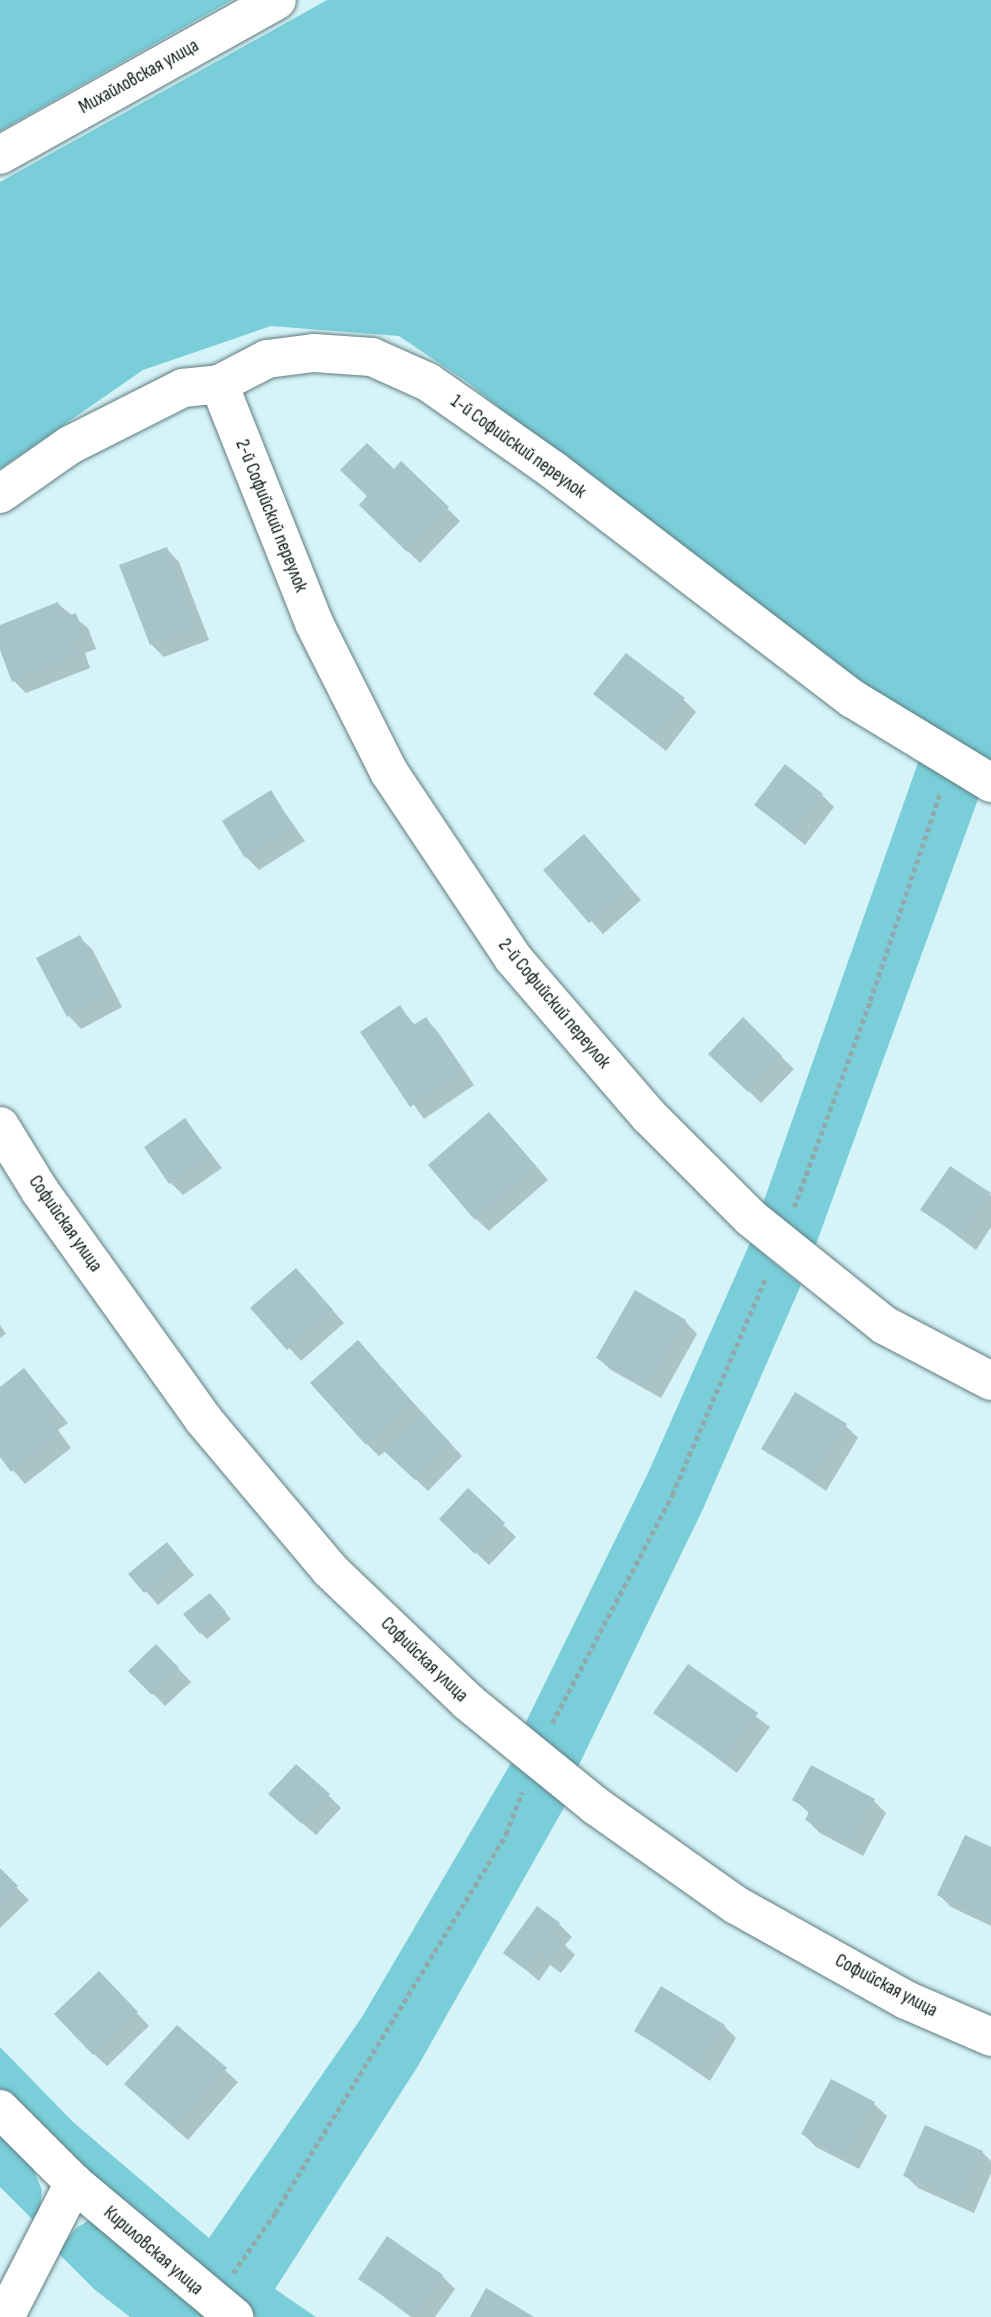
<!DOCTYPE html>
<html>
<head>
<meta charset="utf-8">
<style>
	body { margin:0 }
	#map { position:relative; width:991px; height:2317px; overflow:hidden; background:#d6f4f8; font-family:"Sofia Sans Condensed",sans-serif }
	div>[style] { position:absolute }
	.green>* { inset:0; background:#79ceda }
	.shadow>* { inset:0; background:#0003 }
	.building>* { inset:0; background:#a6c4c8 }
	.path>* { height:4.5px; margin-top:-2.25px; transform-origin:0; background:repeating-linear-gradient(90deg,#92a9ac 0 5px,transparent 0 8.5px) }
	.roads { filter:drop-shadow(0 0 2px #607b7f) drop-shadow(0 0 2px #607b7f) }
	.minor>* { height:38px; margin:-19px; padding:0 19px; transform-origin:19px; border-radius:19px; background:#fff }
	span { translate:-50% -50%; white-space:nowrap; text-align:center; line-height:1.15; -webkit-text-stroke:6px #fff; paint-order:stroke }
	.street-label { font-size:19px; color:#0b1617 }
</style>
</head>
<body>
<div id="map">
	<div class="green">
		<i style="clip-path:polygon(0 0,232px 0,0 131px)"></i>
		<i style="clip-path:polygon(327px 0,991px 0,991px 769px,762px 616px,467px 382px,399px 336px,271px 326px,143px 370px,0 469px,0 182px)"></i>
		<i style="clip-path:polygon(920px 757px,981px 791px,811px 1258px,761px 1209px)"></i>
		<i style="clip-path:polygon(750px 1243px,801px 1285px,702px 1511px,574px 1775px,521px 1732px,648px 1473px)"></i>
		<i style="clip-path:polygon(511px 1763px,566px 1804px,418px 2066px,275px 2289px,316px 2317px,256px 2317px,69px 2163px,0 2090px,0 2047px,73px 2122px,209px 2238px,362px 2017px)"></i>
		<i style="clip-path:polygon(0 2132px,31px 2164px,42px 2190px,38px 2225px,0 2187px)"></i>
		<i style="clip-path:polygon(91px 2219px,211px 2317px,130px 2317px,94px 2289px,57px 2252px,76px 2228px)"></i>
	</div>
	<div class="shadow">
		<i style="clip-path:polygon(401px 463px,460px 521px,420px 563px,361px 505px)"></i>
		<i style="clip-path:polygon(167px 549px,179px 562px,209px 640px,164px 657px,151px 644px)"></i>
		<i style="clip-path:polygon(58px 604px,88px 628px,96px 649px,85px 653px,90px 668px,26px 693px,14px 681px,0 645px,0 627px)"></i>
		<i style="clip-path:polygon(596px 694px,683px 699px,696px 712px,666px 751px)"></i>
		<i style="clip-path:polygon(271px 793px,305px 841px,259px 870px,246px 857px)"></i>
		<i style="clip-path:polygon(822px 795px,834px 807px,805px 845px,756px 805px)"></i>
		<i style="clip-path:polygon(596px 849px,641px 900px,603px 934px,545px 870px)"></i>
		<i style="clip-path:polygon(79px 937px,92px 949px,122px 1007px,81px 1029px,69px 1016px)"></i>
		<i style="clip-path:polygon(400px 1008px,416px 1026px,426px 1019px,438px 1032px,474px 1085px,424px 1119px,362px 1033px)"></i>
		<i style="clip-path:polygon(743px 1020px,794px 1069px,761px 1103px,711px 1054px)"></i>
		<i style="clip-path:polygon(185px 1120px,222px 1168px,183px 1195px,171px 1183px)"></i>
		<i style="clip-path:polygon(502px 1127px,548px 1180px,489px 1231px,476px 1219px)"></i>
		<i style="clip-path:polygon(950px 1168px,991px 1196px,991px 1227px,976px 1250px,923px 1210px)"></i>
		<i style="clip-path:polygon(308px 1283px,344px 1323px,301px 1361px,253px 1308px)"></i>
		<i style="clip-path:polygon(685px 1321px,697px 1334px,661px 1398px,611px 1370px,598px 1358px)"></i>
		<i style="clip-path:polygon(0 1325px,6px 1334px,0 1338px)"></i>
		<i style="clip-path:polygon(370px 1355px,462px 1456px,428px 1491px,386px 1451px,379px 1456px,367px 1444px)"></i>
		<i style="clip-path:polygon(24px 1370px,68px 1423px,58px 1430px,71px 1448px,25px 1484px,0 1455px,0 1389px)"></i>
		<i style="clip-path:polygon(845px 1425px,858px 1438px,826px 1491px,763px 1448px)"></i>
		<i style="clip-path:polygon(468px 1491px,516px 1537px,489px 1565px,441px 1519px)"></i>
		<i style="clip-path:polygon(167px 1544px,194px 1575px,158px 1605px,131px 1574px)"></i>
		<i style="clip-path:polygon(215px 1601px,231px 1619px,207px 1639px,201px 1633px)"></i>
		<i style="clip-path:polygon(156px 1646px,191px 1682px,165px 1706px,131px 1671px)"></i>
		<i style="clip-path:polygon(688px 1666px,770px 1727px,737px 1773px,656px 1713px)"></i>
		<i style="clip-path:polygon(328px 1795px,341px 1808px,316px 1835px,283px 1806px)"></i>
		<i style="clip-path:polygon(795px 1800px,874px 1801px,886px 1813px,863px 1856px,820px 1833px,807px 1820px,810px 1814px)"></i>
		<i style="clip-path:polygon(991px 1849px,991px 1926px,951px 1907px,939px 1895px)"></i>
		<i style="clip-path:polygon(0 1871px,29px 1900px,0 1928px)"></i>
		<i style="clip-path:polygon(559px 1924px,572px 1937px,565px 1945px,575px 1955px,561px 1973px,550px 1965px,539px 1981px,505px 1952px)"></i>
		<i style="clip-path:polygon(112px 1986px,149px 2026px,107px 2066px,94px 2054px)"></i>
		<i style="clip-path:polygon(724px 2026px,736px 2038px,710px 2081px,636px 2031px)"></i>
		<i style="clip-path:polygon(177px 2027px,238px 2082px,188px 2140px,139px 2097px)"></i>
		<i style="clip-path:polygon(831px 2081px,874px 2104px,887px 2116px,859px 2169px,816px 2147px,803px 2134px)"></i>
		<i style="clip-path:polygon(982px 2152px,991px 2161px,991px 2173px,974px 2213px,918px 2188px,905px 2175px)"></i>
		<i style="clip-path:polygon(442px 2276px,455px 2289px,435px 2317px,411px 2317px,360px 2279px)"></i>
	</div>
	<div class="building">
		<i style="clip-path:polygon(367px 443px,394px 469px,401px 461px,449px 507px,407px 552px,359px 505px,367px 496px,340px 470px)"></i>
		<i style="clip-path:polygon(167px 547px,197px 627px,150px 645px,119px 565px)"></i>
		<i style="clip-path:polygon(58px 602px,64px 617px,76px 613px,85px 637px,73px 641px,79px 655px,12px 682px,0 650px,0 625px)"></i>
		<i style="clip-path:polygon(626px 653px,685px 698px,652px 740px,593px 694px)"></i>
		<i style="clip-path:polygon(785px 764px,823px 794px,792px 834px,754px 805px)"></i>
		<i style="clip-path:polygon(271px 790px,294px 828px,245px 858px,222px 821px)"></i>
		<i style="clip-path:polygon(584px 834px,630px 887px,589px 923px,543px 870px)"></i>
		<i style="clip-path:polygon(80px 935px,111px 994px,67px 1017px,36px 958px)"></i>
		<i style="clip-path:polygon(400px 1005px,413px 1025px,426px 1017px,463px 1072px,410px 1107px,360px 1032px)"></i>
		<i style="clip-path:polygon(743px 1017px,782px 1056px,748px 1092px,708px 1054px)"></i>
		<i style="clip-path:polygon(489px 1112px,536px 1166px,475px 1220px,428px 1165px)"></i>
		<i style="clip-path:polygon(185px 1118px,211px 1155px,169px 1184px,144px 1147px)"></i>
		<i style="clip-path:polygon(950px 1166px,991px 1193px,963px 1238px,920px 1210px)"></i>
		<i style="clip-path:polygon(296px 1268px,333px 1310px,287px 1350px,250px 1308px)"></i>
		<i style="clip-path:polygon(635px 1290px,686px 1320px,648px 1387px,596px 1358px)"></i>
		<i style="clip-path:polygon(358px 1340px,413px 1403px,366px 1445px,310px 1383px)"></i>
		<i style="clip-path:polygon(24px 1368px,57px 1410px,47px 1417px,60px 1434px,11px 1472px,0 1457px,0 1387px)"></i>
		<i style="clip-path:polygon(795px 1392px,847px 1424px,812px 1480px,761px 1449px)"></i>
		<i style="clip-path:polygon(422px 1414px,450px 1442px,415px 1480px,385px 1452px)"></i>
		<i style="clip-path:polygon(468px 1488px,505px 1523px,475px 1554px,439px 1519px)"></i>
		<i style="clip-path:polygon(167px 1542px,183px 1562px,144px 1593px,128px 1574px)"></i>
		<i style="clip-path:polygon(210px 1593px,226px 1612px,200px 1634px,183px 1614px)"></i>
		<i style="clip-path:polygon(156px 1644px,179px 1668px,152px 1695px,128px 1671px)"></i>
		<i style="clip-path:polygon(688px 1664px,758px 1713px,724px 1762px,653px 1713px)"></i>
		<i style="clip-path:polygon(296px 1764px,330px 1794px,302px 1824px,268px 1794px)"></i>
		<i style="clip-path:polygon(811px 1765px,875px 1799px,850px 1844px,805px 1820px,810px 1810px,792px 1800px)"></i>
		<i style="clip-path:polygon(965px 1835px,991px 1847px,991px 1921px,937px 1895px)"></i>
		<i style="clip-path:polygon(0 1868px,18px 1886px,0 1904px)"></i>
		<i style="clip-path:polygon(537px 1906px,560px 1923px,553px 1933px,564px 1941px,548px 1962px,537px 1954px,526px 1970px,503px 1953px)"></i>
		<i style="clip-path:polygon(99px 1971px,138px 2012px,93px 2055px,54px 2014px)"></i>
		<i style="clip-path:polygon(661px 1986px,725px 2025px,697px 2070px,634px 2031px)"></i>
		<i style="clip-path:polygon(177px 2025px,227px 2068px,175px 2128px,124px 2084px)"></i>
		<i style="clip-path:polygon(831px 2079px,875px 2102px,846px 2158px,801px 2134px)"></i>
		<i style="clip-path:polygon(925px 2125px,983px 2151px,961px 2201px,903px 2176px)"></i>
		<i style="clip-path:polygon(387px 2236px,443px 2275px,415px 2317px,358px 2279px)"></i>
		<i style="clip-path:polygon(486px 2288px,534px 2317px,470px 2317px)"></i>
	</div>
	<div class="path">
		<i style="left:794px;top:1207px;width:220px;rotate:-69.7deg"></i>
		<i style="left:870px;top:1001px;width:219px;rotate:-71.4deg"></i>
		<i style="left:552px;top:1723px;width:258px;rotate:-62.2deg"></i>
		<i style="left:672px;top:1495px;width:237px;rotate:-66.7deg"></i>
		<i style="left:233px;top:2273px;width:73px;rotate:-55deg"></i>
		<i style="left:275px;top:2213px;width:444px;rotate:-58.6deg"></i>
		<i style="left:506px;top:1834px;width:45px;rotate:-69.1deg"></i>
	</div>
	<div class="roads">
		<div class="minor">
			<i style="left:0;top:155px;width:317px;rotate:-29.2deg"></i>
			<i style="left:219px;top:384px;width:257px;rotate:68.3deg"></i>
			<i style="left:314px;top:623px;width:167px;rotate:63.3deg"></i>
			<i style="left:389px;top:772px;width:224px;rotate:56.3deg"></i>
			<i style="left:513px;top:958px;width:208px;rotate:49.3deg"></i>
			<i style="left:649px;top:1116px;width:144px;rotate:45deg"></i>
			<i style="left:751px;top:1218px;width:171px;rotate:38.8deg"></i>
			<i style="left:884px;top:1325px;width:121px;rotate:27.6deg"></i>
			<i style="left:0;top:494px;width:85px;rotate:-35deg"></i>
			<i style="left:70px;top:445px;width:127px;rotate:-26.8deg"></i>
			<i style="left:183px;top:388px;width:36px;rotate:-6deg"></i>
			<i style="left:219px;top:384px;width:54px;rotate:-27.5deg"></i>
			<i style="left:267px;top:359px;width:47px;rotate:-7.3deg"></i>
			<i style="left:314px;top:353px;width:58px;rotate:3.9deg"></i>
			<i style="left:372px;top:357px;width:61px;rotate:24.1deg"></i>
			<i style="left:428px;top:382px;width:153px;rotate:35.1deg"></i>
			<i style="left:553px;top:470px;width:377px;rotate:37.4deg"></i>
			<i style="left:853px;top:699px;width:162px;rotate:31.3deg"></i>
			<i style="left:0;top:1126px;width:76px;rotate:58.4deg"></i>
			<i style="left:40px;top:1191px;width:280px;rotate:54.4deg"></i>
			<i style="left:203px;top:1419px;width:197px;rotate:49.9deg"></i>
			<i style="left:330px;top:1570px;width:191px;rotate:43.7deg"></i>
			<i style="left:468px;top:1702px;width:165px;rotate:39.1deg"></i>
			<i style="left:596px;top:1806px;width:171px;rotate:35.3deg"></i>
			<i style="left:736px;top:1905px;width:195px;rotate:29.2deg"></i>
			<i style="left:906px;top:2000px;width:93px;rotate:23.5deg"></i>
			<i style="left:0;top:2109px;width:105px;rotate:45deg"></i>
			<i style="left:74px;top:2183px;width:209px;rotate:39.9deg"></i>
			<i style="left:5px;top:2317px;width:151px;rotate:-62.8deg"></i>
		</div>
	</div>
	<div class="street-label">
		<span style="left:139px;top:77px;rotate:-29deg">Михайловская улица</span>
		<span style="left:518px;top:447px;rotate:36deg">1-й Софийский переулок</span>
		<span style="left:271px;top:516px;rotate:68deg">2-й Софийский переулок</span>
		<span style="left:554px;top:1004px;rotate:50deg">2-й Софийский переулок</span>
		<span style="left:65px;top:1224px;rotate:55deg">Софийская улица</span>
		<span style="left:424px;top:1660px;rotate:44deg">Софийская улица</span>
		<span style="left:886px;top:1986px;rotate:28deg">Софийская улица</span>
		<span style="left:153px;top:2251px;rotate:41deg">Кириловская улица</span>
	</div>
</div>
</body>
</html>
